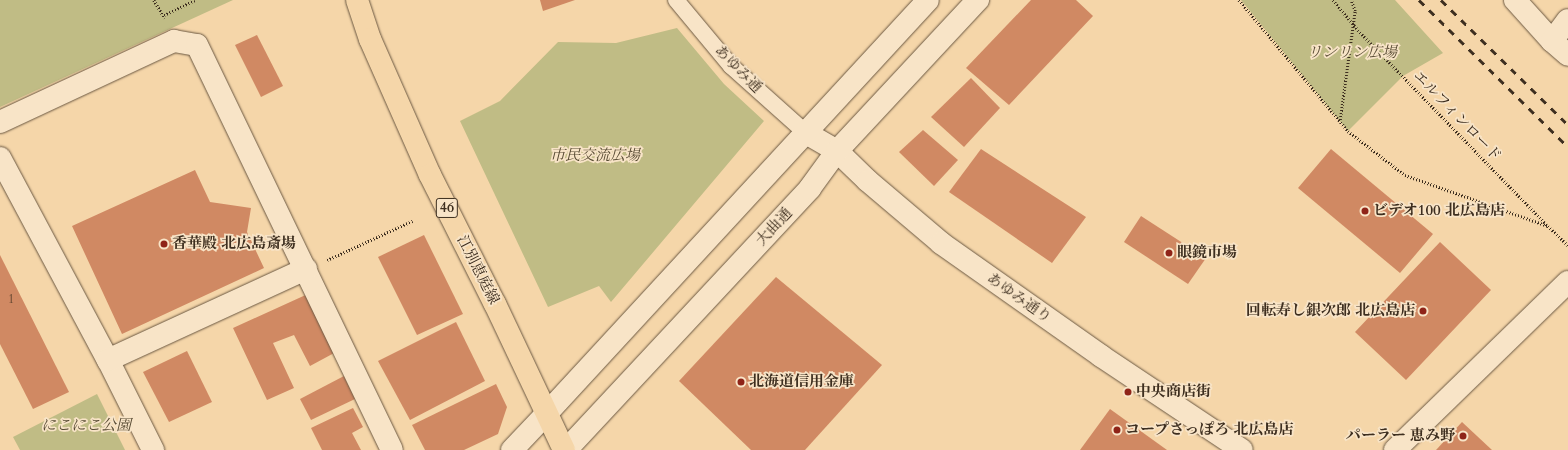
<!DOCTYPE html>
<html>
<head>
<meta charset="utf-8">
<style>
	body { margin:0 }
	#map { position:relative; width:1568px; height:450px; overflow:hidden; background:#f5d6a9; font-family:Cardo,"Noto Serif JP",serif }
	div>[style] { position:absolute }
	.green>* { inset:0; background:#c0bc85 }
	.building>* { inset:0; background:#d08963 }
	.path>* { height:2.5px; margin-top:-1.25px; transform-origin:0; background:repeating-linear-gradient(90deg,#3d2e1f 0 1px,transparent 0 3px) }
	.roads { filter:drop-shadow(0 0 1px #6b5842) drop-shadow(0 0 1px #6b5842) }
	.service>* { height:16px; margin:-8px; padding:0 8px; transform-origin:8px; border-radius:8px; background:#f8e4c7 }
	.minor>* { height:22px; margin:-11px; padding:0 11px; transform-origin:11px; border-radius:11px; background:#f8e4c7 }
	.tertiary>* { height:22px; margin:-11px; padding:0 11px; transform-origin:11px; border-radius:11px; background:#f8e4c7 }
	.secondary>* { height:22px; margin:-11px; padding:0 11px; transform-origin:11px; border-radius:11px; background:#f8e4c7 }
	.primary>* { height:22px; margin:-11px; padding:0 11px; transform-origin:11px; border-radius:11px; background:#f5d6a9 }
	.rail>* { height:3px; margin-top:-1.5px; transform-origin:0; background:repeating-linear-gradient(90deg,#3d2e1f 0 7px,transparent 0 14px) }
	.path-bridge>* { height:2.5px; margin-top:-1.25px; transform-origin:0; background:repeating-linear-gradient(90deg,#3d2e1f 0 1px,transparent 0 3px) }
	.dots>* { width:11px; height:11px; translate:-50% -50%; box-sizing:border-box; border:2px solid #f8e4c7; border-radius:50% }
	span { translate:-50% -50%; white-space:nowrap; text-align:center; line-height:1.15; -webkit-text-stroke:3.5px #f8e4c7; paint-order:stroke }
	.number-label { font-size:13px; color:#624530 }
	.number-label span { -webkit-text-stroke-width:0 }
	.shield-label span { padding:1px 3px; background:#f8e4c7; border:1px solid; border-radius:3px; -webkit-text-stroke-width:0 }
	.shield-label { font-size:14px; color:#3d2e1f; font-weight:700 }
	.park-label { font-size:15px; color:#574a33; font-style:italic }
	.street-label { font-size:15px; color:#3d2e1f }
	.poi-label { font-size:15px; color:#3d2e1f; font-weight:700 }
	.left { translate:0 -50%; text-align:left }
	.right { translate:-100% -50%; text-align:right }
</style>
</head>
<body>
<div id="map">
	<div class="green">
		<i style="clip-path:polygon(0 0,233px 0,0 107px)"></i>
		<i style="clip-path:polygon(1241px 0,1395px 0,1443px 53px,1403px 76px,1348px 131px)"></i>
		<i style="clip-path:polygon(677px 28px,724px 84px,764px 121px,611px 302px,599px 286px,548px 307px,460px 121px,500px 101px,558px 42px,616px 43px)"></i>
		<i style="clip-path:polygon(97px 394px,125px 450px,20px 450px,13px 437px)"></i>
	</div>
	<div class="building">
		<i style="clip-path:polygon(540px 0,575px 0,543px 11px)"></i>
		<i style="clip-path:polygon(1031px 0,1076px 0,1093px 16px,1009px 105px,966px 68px)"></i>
		<i style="clip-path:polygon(257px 35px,283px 86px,261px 97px,235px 45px)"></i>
		<i style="clip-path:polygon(971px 78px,1000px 108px,964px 147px,931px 117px)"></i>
		<i style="clip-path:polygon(923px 130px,958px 160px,934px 186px,899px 152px)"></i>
		<i style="clip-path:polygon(981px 149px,1086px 217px,1052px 263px,949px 192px)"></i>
		<i style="clip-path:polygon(1331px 149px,1433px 234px,1400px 273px,1298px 188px)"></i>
		<i style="clip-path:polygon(195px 170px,210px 202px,251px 208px,247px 232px,264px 268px,122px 334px,72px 226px)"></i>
		<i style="clip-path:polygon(1141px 216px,1206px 258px,1188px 284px,1124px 242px)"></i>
		<i style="clip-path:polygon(424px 235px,463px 314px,417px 335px,378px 257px)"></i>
		<i style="clip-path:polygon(1440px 242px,1491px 290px,1406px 380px,1355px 332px)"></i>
		<i style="clip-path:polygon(0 255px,69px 392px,33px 409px,0 344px)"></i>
		<i style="clip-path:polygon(776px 277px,882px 365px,805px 450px,751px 450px,679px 381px)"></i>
		<i style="clip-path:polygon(310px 293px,336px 352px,310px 366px,294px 335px,273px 343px,294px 388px,267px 400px,233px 328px)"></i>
		<i style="clip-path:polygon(456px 322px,485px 381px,410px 420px,378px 361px)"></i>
		<i style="clip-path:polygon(187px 351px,212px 402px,169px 422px,143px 372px)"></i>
		<i style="clip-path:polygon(344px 376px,355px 399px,311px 420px,300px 399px)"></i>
		<i style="clip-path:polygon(496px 384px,507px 407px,498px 434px,464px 450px,425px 450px,412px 425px)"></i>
		<i style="clip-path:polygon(353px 408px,363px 427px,352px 433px,361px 450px,322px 450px,311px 428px)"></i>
		<i style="clip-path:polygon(1110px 409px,1167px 450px,1080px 450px)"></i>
		<i style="clip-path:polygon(1462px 422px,1492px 450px,1436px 450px)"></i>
	</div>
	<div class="path">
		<i style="left:154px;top:0;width:21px;rotate:59deg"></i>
		<i style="left:1239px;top:0;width:170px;rotate:50.2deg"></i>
		<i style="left:1348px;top:131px;width:72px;rotate:37.7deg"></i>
		<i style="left:1405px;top:175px;width:152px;rotate:19.6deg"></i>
		<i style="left:164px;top:15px;width:34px;rotate:-26deg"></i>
		<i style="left:1358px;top:30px;width:273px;rotate:45.9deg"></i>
		<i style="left:1548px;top:226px;width:28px;rotate:44deg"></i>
		<i style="left:1340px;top:120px;width:110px;rotate:-82.2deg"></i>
		<i style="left:1355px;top:11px;width:12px;rotate:-110deg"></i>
		<i style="left:327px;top:260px;width:94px;rotate:-24.6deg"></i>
	</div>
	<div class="roads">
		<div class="service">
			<i style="left:676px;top:0;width:86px;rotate:50.2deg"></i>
			<i style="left:731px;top:66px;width:101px;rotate:41.8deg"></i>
		</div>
		<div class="minor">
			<i style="left:1515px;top:0;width:55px;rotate:47.9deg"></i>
			<i style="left:1552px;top:41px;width:21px;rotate:41deg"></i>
			<i style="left:1552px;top:41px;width:26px;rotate:-53deg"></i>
			<i style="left:0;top:122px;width:192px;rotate:-25deg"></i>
			<i style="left:174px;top:41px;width:23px;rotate:10deg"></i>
			<i style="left:197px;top:45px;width:449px;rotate:64.3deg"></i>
			<i style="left:0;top:158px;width:229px;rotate:61.9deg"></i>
			<i style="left:108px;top:360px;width:101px;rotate:63.4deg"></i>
			<i style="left:108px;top:360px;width:218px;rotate:-24.7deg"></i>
			<i style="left:1395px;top:450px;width:241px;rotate:-44.2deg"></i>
		</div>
		<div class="tertiary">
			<i style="left:806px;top:133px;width:36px;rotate:30deg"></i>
			<i style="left:837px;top:151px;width:43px;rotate:44.1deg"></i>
			<i style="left:868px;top:181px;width:96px;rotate:40.3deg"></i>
			<i style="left:941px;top:243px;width:196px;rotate:35.2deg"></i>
			<i style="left:1101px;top:356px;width:169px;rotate:33.7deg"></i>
			<i style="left:512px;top:450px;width:52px;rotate:-46.5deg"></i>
		</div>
		<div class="secondary">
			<i style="left:548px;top:412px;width:560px;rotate:-47.31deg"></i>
			<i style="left:566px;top:450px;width:358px;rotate:-47deg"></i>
			<i style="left:810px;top:188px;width:46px;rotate:-53.9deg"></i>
			<i style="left:837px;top:151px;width:207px;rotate:-47deg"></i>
		</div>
		<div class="primary">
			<i style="left:357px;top:0;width:41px;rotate:71.6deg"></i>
			<i style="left:370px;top:39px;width:149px;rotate:66.2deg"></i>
			<i style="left:430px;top:175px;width:144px;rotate:63.3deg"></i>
			<i style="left:495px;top:304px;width:161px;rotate:64.7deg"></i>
		</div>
	</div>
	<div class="rail">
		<i style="left:1419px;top:0;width:209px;rotate:44.6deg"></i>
		<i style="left:1441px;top:0;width:178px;rotate:44.5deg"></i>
	</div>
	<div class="path-bridge">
		<i style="left:1333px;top:0;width:39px;rotate:50deg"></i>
	</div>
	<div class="dots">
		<i style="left:1365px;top:211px;background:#8f2418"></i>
		<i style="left:164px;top:244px;background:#8f2418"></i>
		<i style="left:1169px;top:253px;background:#8f2418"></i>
		<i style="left:1423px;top:311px;background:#8f2418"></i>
		<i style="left:741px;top:382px;background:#8f2418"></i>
		<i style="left:1128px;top:392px;background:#8f2418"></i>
		<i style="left:1117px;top:430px;background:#8f2418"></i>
		<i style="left:1463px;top:436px;background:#8f2418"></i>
	</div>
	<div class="number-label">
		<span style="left:11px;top:299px">1</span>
	</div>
	<div class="shield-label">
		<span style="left:447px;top:208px">46</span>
	</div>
	<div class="park-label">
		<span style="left:1352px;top:53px">リンリン広場</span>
		<span style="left:595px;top:156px">市民交流広場</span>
		<span style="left:86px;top:426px">にこにこ公園</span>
	</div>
	<div class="street-label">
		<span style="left:738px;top:69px;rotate:45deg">あゆみ通</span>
		<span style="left:1457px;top:116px;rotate:46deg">エルフィンロード</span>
		<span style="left:774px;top:227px;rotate:-47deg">大曲通</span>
		<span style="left:478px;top:270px;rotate:63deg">江別恵庭線</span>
		<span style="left:1019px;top:298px;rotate:35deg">あゆみ通り</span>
	</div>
	<div class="poi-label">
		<span class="left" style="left:1373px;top:211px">ビデオ100 北広島店</span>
		<span class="left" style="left:172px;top:244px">香華殿 北広島斎場</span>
		<span class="left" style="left:1177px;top:253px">眼鏡市場</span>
		<span class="right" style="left:1415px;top:311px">回転寿し銀次郎 北広島店</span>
		<span class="left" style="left:749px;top:382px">北海道信用金庫</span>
		<span class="left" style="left:1136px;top:392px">中央商店街</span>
		<span class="left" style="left:1125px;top:430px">コープさっぽろ 北広島店</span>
		<span class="right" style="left:1455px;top:436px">パーラー 恵み野</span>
	</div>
</div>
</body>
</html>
